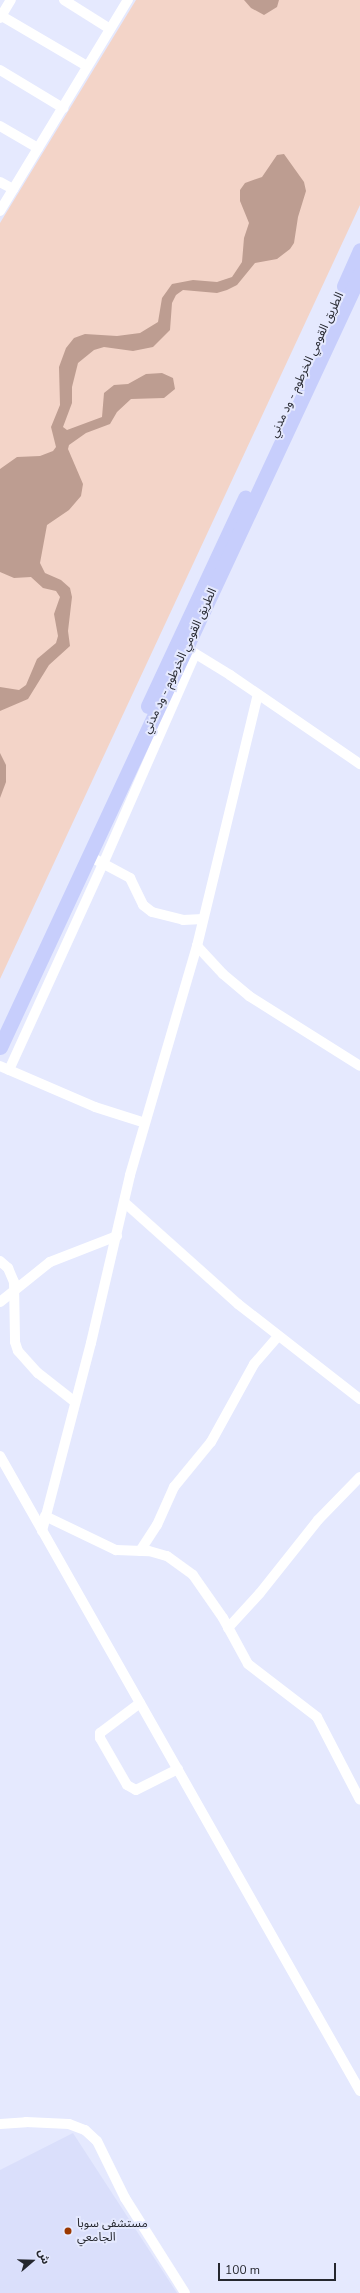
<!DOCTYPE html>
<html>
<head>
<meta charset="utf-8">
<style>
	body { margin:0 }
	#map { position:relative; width:360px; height:2293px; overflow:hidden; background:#e5e9fe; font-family:"Nunito Sans","Noto Sans Arabic",sans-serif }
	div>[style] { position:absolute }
	.built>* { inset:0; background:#dadffb }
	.green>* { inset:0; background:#f3d4c8 }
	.water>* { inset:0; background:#bd9d91 }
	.minor>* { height:10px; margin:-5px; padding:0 5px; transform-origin:5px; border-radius:5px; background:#fff }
	.highway>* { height:15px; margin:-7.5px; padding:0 7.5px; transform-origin:7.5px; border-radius:7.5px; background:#c7cefc }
	.dots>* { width:11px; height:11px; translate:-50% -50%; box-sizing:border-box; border:2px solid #e5e9fe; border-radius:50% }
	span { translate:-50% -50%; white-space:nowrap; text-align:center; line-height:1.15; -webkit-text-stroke:4px #e5e9fe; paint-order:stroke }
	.street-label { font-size:12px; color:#25272e }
	.poi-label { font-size:12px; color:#25272e }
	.left { translate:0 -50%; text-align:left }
	.north { position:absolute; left:12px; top:2241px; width:40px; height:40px; -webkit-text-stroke:3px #e5e9fe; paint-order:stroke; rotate:70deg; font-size:11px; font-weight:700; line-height:16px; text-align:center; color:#25272e }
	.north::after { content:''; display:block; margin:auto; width:14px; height:18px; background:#25272e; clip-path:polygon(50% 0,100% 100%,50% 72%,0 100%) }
	.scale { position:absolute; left:218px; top:2263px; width:118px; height:18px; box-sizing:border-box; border:2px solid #25272e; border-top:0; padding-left:5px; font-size:12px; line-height:14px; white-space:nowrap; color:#25272e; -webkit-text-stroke:3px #e5e9fe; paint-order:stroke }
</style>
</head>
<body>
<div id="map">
	<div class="built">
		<i style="clip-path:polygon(73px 2133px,177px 2293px,0 2293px,0 2170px)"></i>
	</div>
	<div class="green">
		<i style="clip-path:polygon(136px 0,360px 0,360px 205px,0 979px,0 223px)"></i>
	</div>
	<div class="water">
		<i style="clip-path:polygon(244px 0,279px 0,277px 7px,264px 15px,251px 8px)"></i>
		<i style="clip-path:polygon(284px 154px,304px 182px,306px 191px,298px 217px,294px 243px,290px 249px,277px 259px,255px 263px,237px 285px,227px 290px,217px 293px,183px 290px,176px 295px,172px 303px,170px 330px,153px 347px,133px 351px,104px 347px,94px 350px,78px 363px,72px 387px,72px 403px,63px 427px,67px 430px,102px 417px,104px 393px,114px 385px,128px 384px,146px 374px,162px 373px,173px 378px,175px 389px,164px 398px,131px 399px,117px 412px,110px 424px,86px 433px,69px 445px,68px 449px,83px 484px,81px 496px,69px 510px,47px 525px,40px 563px,45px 573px,61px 580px,70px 588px,72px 597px,68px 631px,70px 646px,49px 665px,28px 699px,0 711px,0 687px,19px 690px,26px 685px,37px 659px,56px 643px,58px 636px,54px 614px,60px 597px,56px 591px,43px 588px,31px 577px,14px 578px,0 572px,0 469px,17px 457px,40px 456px,53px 451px,56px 447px,51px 427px,60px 405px,59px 367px,66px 348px,74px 338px,85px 334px,117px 336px,140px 333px,158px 322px,162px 298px,172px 284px,193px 280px,217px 282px,232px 277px,242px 262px,244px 238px,249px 223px,240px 201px,240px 190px,245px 183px,262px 177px,277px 155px)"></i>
		<i style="clip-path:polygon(0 753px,6px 765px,6px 782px,0 798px)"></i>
	</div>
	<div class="minor">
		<i style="left:64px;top:0;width:54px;rotate:32.2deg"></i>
		<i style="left:0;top:15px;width:101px;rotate:30.4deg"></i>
		<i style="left:0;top:18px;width:21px;rotate:-59deg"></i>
		<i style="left:0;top:70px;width:74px;rotate:31.1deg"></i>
		<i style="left:0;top:126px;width:44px;rotate:30.1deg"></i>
		<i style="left:0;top:182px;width:15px;rotate:28deg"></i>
		<i style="left:0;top:211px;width:247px;rotate:-58.8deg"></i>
		<i style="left:191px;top:651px;width:46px;rotate:31.6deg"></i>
		<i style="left:230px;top:675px;width:158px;rotate:34.4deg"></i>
		<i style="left:89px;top:856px;width:47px;rotate:28.2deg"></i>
		<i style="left:130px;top:878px;width:30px;rotate:64deg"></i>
		<i style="left:143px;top:905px;width:11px;rotate:38deg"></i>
		<i style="left:152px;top:912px;width:32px;rotate:14deg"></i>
		<i style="left:183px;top:920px;width:20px;rotate:-3deg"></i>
		<i style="left:197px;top:946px;width:38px;rotate:47deg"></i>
		<i style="left:223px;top:974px;width:34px;rotate:40deg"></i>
		<i style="left:249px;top:996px;width:131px;rotate:32.2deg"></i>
		<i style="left:0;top:1066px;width:103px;rotate:23.3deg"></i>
		<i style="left:95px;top:1107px;width:52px;rotate:17.7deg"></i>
		<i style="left:9px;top:1070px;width:226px;rotate:-65.5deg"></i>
		<i style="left:103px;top:864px;width:229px;rotate:-66.3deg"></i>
		<i style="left:124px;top:1202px;width:153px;rotate:41.8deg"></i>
		<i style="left:238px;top:1304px;width:155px;rotate:37.9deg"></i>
		<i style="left:0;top:1261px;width:11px;rotate:41deg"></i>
		<i style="left:8px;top:1268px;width:15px;rotate:67deg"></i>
		<i style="left:14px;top:1282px;width:60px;rotate:89deg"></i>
		<i style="left:15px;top:1342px;width:9px;rotate:72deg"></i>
		<i style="left:18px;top:1351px;width:30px;rotate:48deg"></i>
		<i style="left:38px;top:1373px;width:47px;rotate:38.1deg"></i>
		<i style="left:0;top:1302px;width:64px;rotate:-38.7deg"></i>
		<i style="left:50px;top:1262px;width:72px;rotate:-21.2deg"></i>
		<i style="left:0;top:1456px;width:730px;rotate:60.45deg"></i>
		<i style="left:45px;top:1516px;width:79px;rotate:25.6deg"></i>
		<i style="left:116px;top:1550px;width:33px;rotate:2deg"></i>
		<i style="left:149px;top:1551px;width:19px;rotate:16deg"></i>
		<i style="left:167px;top:1556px;width:32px;rotate:36deg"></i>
		<i style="left:193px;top:1575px;width:52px;rotate:55.1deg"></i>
		<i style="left:223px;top:1618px;width:52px;rotate:61.5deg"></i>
		<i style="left:248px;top:1664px;width:87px;rotate:37.5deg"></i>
		<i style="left:317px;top:1717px;width:93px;rotate:62.6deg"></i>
		<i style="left:42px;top:1531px;width:194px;rotate:-75.4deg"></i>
		<i style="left:91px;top:1343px;width:172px;rotate:-76.9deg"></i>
		<i style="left:130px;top:1175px;width:239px;rotate:-73.7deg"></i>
		<i style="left:197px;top:946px;width:259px;rotate:-76.4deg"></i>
		<i style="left:140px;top:1551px;width:31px;rotate:-57deg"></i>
		<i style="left:157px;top:1525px;width:42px;rotate:-65.9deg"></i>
		<i style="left:174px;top:1487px;width:58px;rotate:-50.6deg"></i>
		<i style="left:211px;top:1442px;width:89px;rotate:-61.1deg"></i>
		<i style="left:254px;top:1364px;width:37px;rotate:-49deg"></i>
		<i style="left:228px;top:1628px;width:47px;rotate:-47.6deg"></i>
		<i style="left:260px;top:1593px;width:93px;rotate:-51.5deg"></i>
		<i style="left:318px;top:1520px;width:60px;rotate:-45.7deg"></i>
		<i style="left:140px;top:1703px;width:50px;rotate:143.1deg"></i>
		<i style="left:100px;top:1733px;width:5px;rotate:90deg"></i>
		<i style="left:100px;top:1738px;width:54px;rotate:60.1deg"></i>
		<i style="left:127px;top:1785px;width:10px;rotate:29deg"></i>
		<i style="left:136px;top:1790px;width:47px;rotate:-26.6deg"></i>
		<i style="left:0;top:2124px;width:26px;rotate:-4deg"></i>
		<i style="left:26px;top:2122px;width:43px;rotate:2.7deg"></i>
		<i style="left:69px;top:2124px;width:17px;rotate:21deg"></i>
		<i style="left:85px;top:2130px;width:16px;rotate:43deg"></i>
		<i style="left:97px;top:2141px;width:64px;rotate:63.8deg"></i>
		<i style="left:125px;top:2198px;width:112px;rotate:57.7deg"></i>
	</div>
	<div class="highway">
		<i style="left:344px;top:286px;width:39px;rotate:-66deg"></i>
		<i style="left:148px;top:706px;width:230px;rotate:-65deg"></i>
		<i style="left:0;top:1047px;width:853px;rotate:-65.03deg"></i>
	</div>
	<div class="dots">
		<i style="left:68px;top:2231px;background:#9b3800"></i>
	</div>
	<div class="street-label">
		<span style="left:307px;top:365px;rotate:-65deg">الطريق القومي الخرطوم - ود مدني</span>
		<span style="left:180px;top:661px;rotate:-65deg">الطريق القومي الخرطوم - ود مدني</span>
	</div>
	<div class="poi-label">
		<span class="left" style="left:77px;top:2231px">مستشفى سوبا<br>الجامعي</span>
	</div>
	<div class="north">ش</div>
	<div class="scale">100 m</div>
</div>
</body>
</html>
